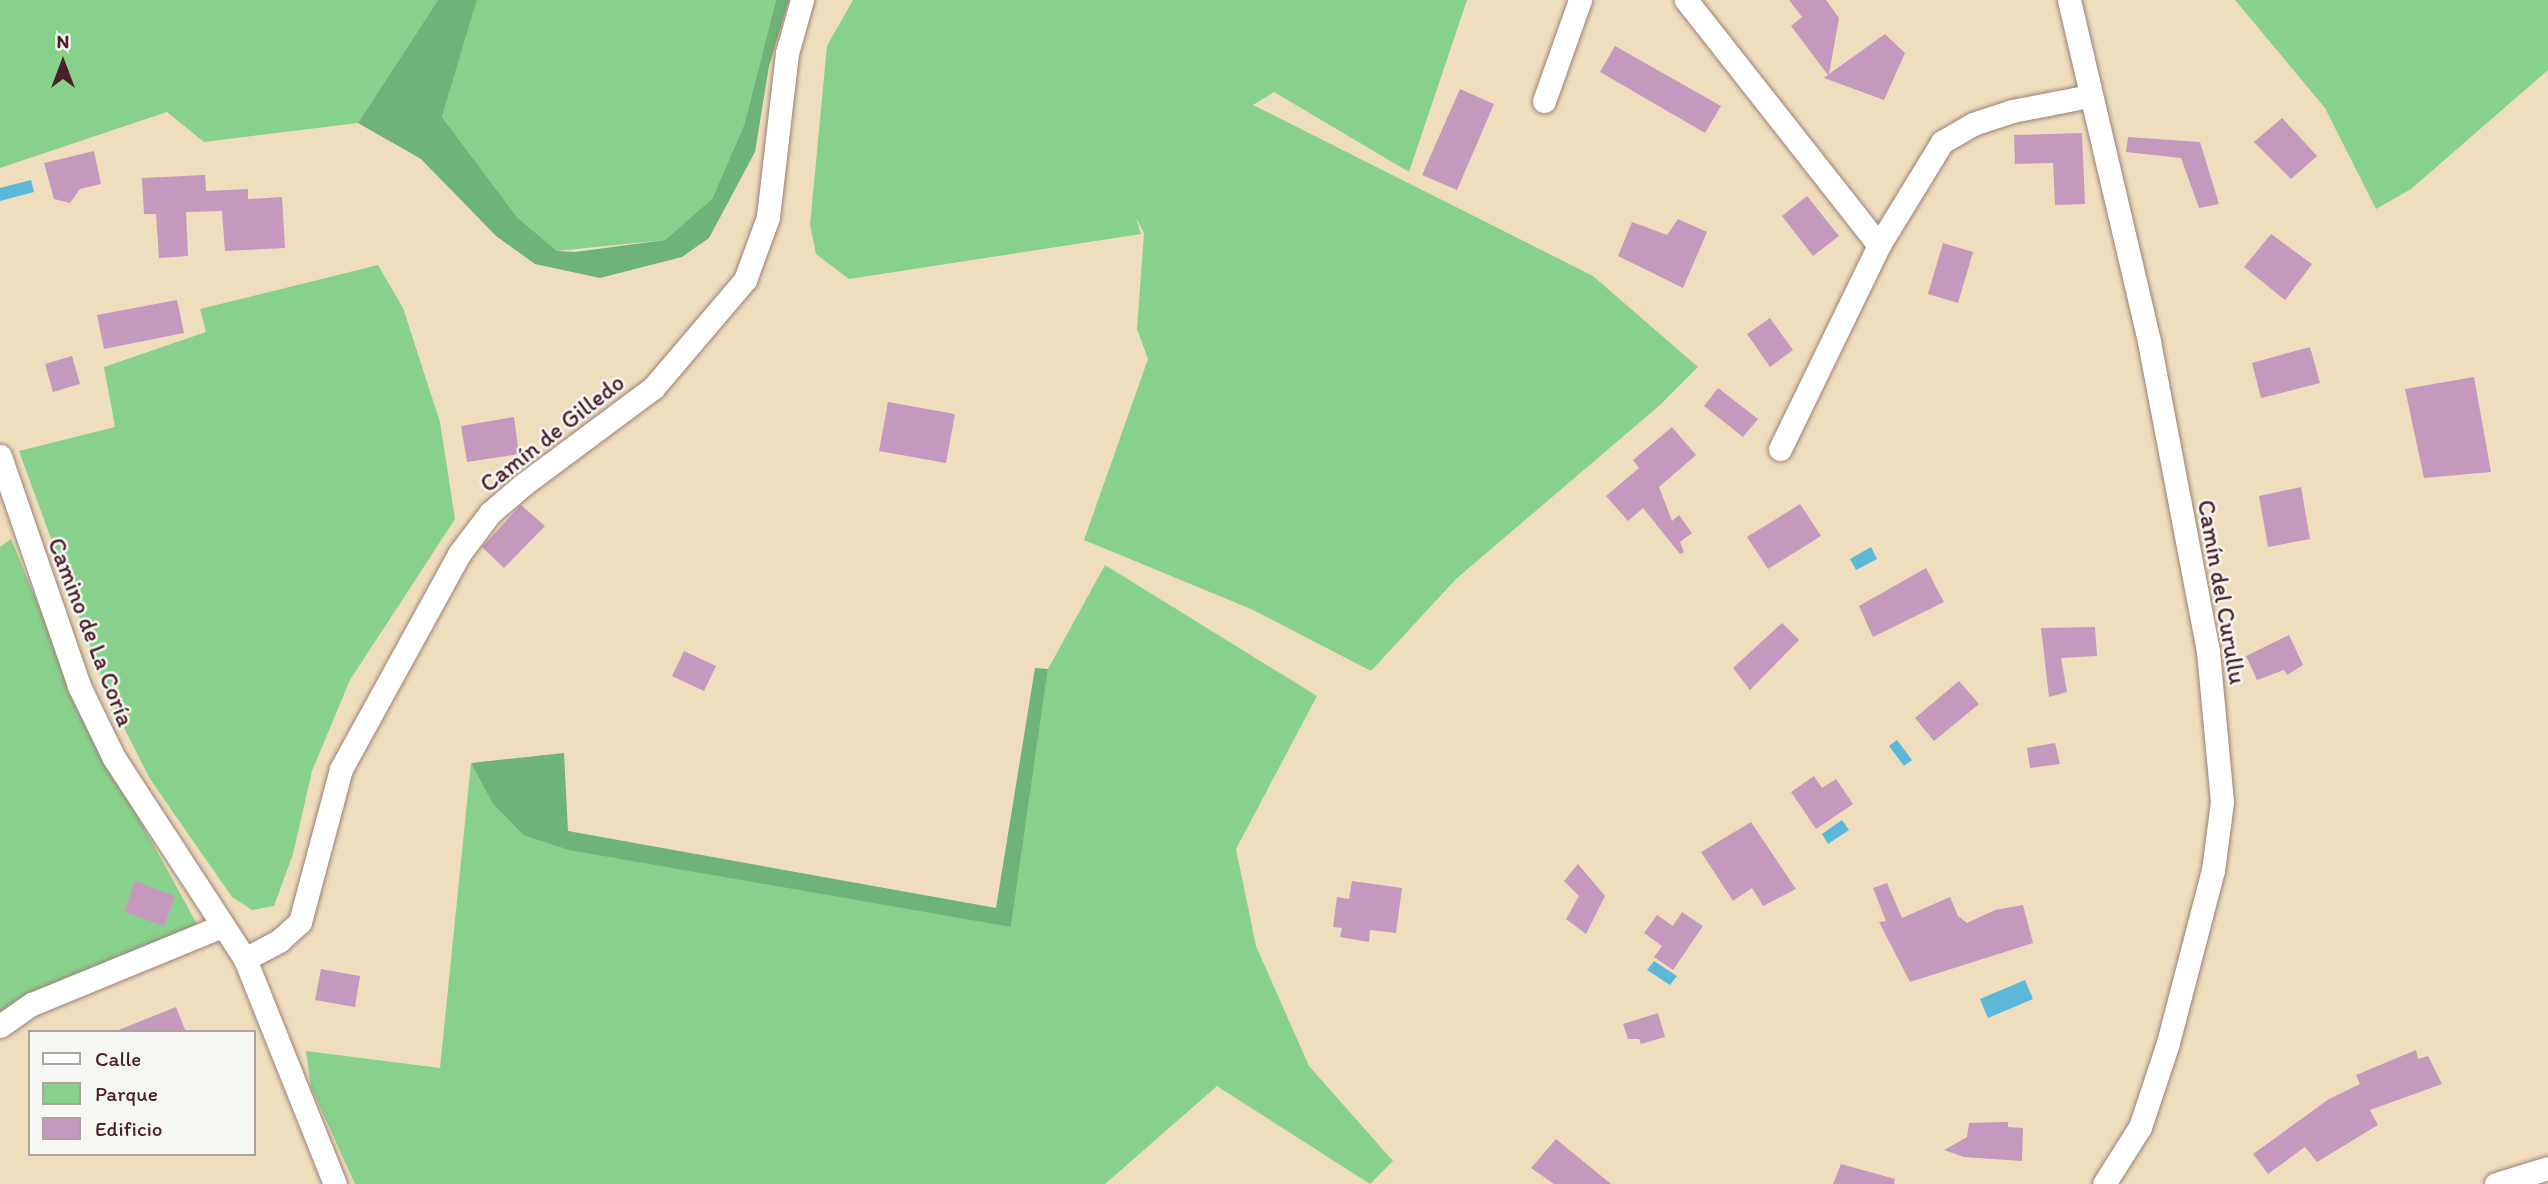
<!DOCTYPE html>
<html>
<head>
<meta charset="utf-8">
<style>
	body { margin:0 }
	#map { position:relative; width:2548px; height:1184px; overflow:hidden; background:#efdebe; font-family:Itim,sans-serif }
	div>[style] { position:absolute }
	.green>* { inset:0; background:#88d18d }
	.forest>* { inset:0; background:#6eb378 }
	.water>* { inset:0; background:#5bb8d9 }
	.building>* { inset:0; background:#c599bd }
	.roads { filter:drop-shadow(0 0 2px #9c7e74) drop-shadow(0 0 2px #9c7e74) }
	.street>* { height:23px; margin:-11.5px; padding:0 11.5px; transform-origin:11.5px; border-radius:11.5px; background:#fff }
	span { translate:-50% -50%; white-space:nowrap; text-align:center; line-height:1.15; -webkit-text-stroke:5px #f6f6f2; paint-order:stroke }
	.street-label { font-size:24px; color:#4a1f2b }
	.legend { position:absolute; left:28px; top:1030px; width:228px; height:126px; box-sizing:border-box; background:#f6f6f2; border:2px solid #b1a0a2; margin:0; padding:9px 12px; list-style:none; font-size:21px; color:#4a1f2b }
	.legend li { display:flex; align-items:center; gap:14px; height:35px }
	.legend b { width:35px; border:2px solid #b1a0a2 }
	.north { position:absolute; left:28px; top:28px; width:70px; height:70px; -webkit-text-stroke:5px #f6f6f2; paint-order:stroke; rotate:0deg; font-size:19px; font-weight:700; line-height:28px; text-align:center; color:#4a1f2b }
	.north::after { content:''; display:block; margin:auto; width:24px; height:32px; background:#4a1f2b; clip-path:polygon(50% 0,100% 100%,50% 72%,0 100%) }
</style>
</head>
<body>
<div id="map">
	<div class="green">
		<i style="clip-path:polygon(0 0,438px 0,358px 123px,204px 142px,167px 112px,0 168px)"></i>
		<i style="clip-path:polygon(477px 0,776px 0,744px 125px,712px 199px,665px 240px,557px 251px,517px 217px,442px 117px)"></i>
		<i style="clip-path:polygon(853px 0,1467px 0,1409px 172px,1274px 92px,1253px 105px,1593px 276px,1698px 367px,1660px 405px,1456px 579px,1371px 671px,1251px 609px,1084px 540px,1148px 359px,1137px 329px,1144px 233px,1136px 218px,1141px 234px,849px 279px,816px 254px,810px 225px,827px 46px)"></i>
		<i style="clip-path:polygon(2235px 0,2548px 0,2548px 70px,2411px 189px,2376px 209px,2325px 108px)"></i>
		<i style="clip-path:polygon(378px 265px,403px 308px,440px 422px,455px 519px,350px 680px,312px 771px,293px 854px,274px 906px,252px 910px,232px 897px,150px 779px,109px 698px,19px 451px,115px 427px,104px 367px,206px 332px,200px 309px)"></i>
		<i style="clip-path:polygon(11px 539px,88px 726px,197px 924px,0 1021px,0 547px)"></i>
		<i style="clip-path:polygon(1105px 565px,1317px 696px,1236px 849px,1256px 946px,1309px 1066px,1393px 1161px,1370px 1184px,1217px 1086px,1105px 1184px,355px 1184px,311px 1087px,306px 1051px,440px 1068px,471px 763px,492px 803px,523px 835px,1011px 927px,1048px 669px)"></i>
	</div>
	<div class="forest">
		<i style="clip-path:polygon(438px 0,477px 0,442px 117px,517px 217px,557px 251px,575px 252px,665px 240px,712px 199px,744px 125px,776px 0,789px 0,769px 66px,755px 152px,709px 238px,682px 257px,600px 278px,535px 264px,496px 236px,421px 159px,358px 123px)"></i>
		<i style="clip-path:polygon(1035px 668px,1048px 669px,1011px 927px,569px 850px,523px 835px,492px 803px,471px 763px,564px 753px,568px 831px,996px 908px)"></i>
	</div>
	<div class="water">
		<i style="clip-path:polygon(31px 180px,34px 192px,0 201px,0 188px)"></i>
		<i style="clip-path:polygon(1871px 547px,1877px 559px,1856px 570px,1850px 559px)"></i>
		<i style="clip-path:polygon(1897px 740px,1912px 760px,1904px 766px,1889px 746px)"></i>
		<i style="clip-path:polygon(1842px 820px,1849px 830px,1828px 844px,1822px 834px)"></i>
		<i style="clip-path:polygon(1654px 961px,1677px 976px,1670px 985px,1647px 970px)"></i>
		<i style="clip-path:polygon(2025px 980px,2033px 999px,1988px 1018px,1980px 999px)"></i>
	</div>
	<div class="building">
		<i style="clip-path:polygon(1789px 0,1826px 0,1839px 18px,1829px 74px,1885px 34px,1905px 53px,1884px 100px,1824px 78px,1828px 75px,1791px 26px,1802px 17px)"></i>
		<i style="clip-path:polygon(1615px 46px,1721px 106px,1705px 133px,1600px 72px)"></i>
		<i style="clip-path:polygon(1460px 89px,1494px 104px,1457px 190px,1422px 175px)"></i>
		<i style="clip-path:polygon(2282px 118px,2317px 156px,2291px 179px,2254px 142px)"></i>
		<i style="clip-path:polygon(2082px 133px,2085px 204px,2055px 205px,2053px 163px,2015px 164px,2014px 135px)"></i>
		<i style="clip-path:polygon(2128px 137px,2200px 142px,2219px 204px,2199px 208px,2181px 158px,2126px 152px)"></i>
		<i style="clip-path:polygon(94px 151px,101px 184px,80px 189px,70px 203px,54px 199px,44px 163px)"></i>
		<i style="clip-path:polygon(205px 175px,206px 191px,248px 189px,248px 199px,282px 197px,285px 248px,225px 251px,222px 211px,186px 212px,188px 256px,159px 258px,156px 214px,144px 214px,142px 178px)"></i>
		<i style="clip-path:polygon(1807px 196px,1839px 236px,1813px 256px,1782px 216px)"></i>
		<i style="clip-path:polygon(1678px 219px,1707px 232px,1683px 288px,1618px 256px,1632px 222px,1667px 235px)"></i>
		<i style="clip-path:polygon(2271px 234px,2312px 264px,2285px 300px,2244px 267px)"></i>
		<i style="clip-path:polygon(1943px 243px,1973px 252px,1958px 303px,1928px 294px)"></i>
		<i style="clip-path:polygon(177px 300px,184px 333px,104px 349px,97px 315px)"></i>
		<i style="clip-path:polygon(1770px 318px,1793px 350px,1770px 367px,1747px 334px)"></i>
		<i style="clip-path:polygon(2310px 347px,2320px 383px,2261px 398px,2252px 363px)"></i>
		<i style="clip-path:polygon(72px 356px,80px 384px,53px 392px,45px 364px)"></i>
		<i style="clip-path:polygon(2474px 377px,2491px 472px,2424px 478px,2405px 389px)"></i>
		<i style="clip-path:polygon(1718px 388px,1758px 419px,1743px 437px,1704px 406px)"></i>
		<i style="clip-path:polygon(888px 402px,955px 414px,946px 463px,879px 451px)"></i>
		<i style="clip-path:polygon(514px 417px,519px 454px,467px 462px,461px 426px)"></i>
		<i style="clip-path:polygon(1672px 427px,1696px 455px,1659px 487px,1672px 521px,1679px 515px,1692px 533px,1680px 542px,1684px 552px,1680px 554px,1643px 508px,1628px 521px,1606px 496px,1639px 468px,1633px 460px)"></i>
		<i style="clip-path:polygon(2301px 487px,2310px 539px,2268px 547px,2259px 496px)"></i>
		<i style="clip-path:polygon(1800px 504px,1821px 536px,1768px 569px,1747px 537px)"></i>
		<i style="clip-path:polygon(521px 505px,545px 526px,504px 568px,482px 547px)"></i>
		<i style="clip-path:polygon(1926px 568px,1944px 602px,1873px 637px,1859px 606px)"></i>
		<i style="clip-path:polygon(1782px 623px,1799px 640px,1750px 690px,1733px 668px)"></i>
		<i style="clip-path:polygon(2095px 627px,2097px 656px,2061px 658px,2067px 692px,2049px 697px,2041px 628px)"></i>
		<i style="clip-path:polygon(2289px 635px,2303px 665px,2287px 675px,2284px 670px,2257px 680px,2246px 656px)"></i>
		<i style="clip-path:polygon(684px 651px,716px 666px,704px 691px,672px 676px)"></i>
		<i style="clip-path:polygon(1959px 681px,1979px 704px,1934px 741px,1915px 718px)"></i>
		<i style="clip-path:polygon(2055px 743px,2060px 764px,2030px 768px,2027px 748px)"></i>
		<i style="clip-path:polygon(1814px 776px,1822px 788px,1836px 779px,1853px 804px,1816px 829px,1791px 792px)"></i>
		<i style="clip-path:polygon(1751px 822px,1796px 889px,1763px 906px,1752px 888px,1733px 901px,1701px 852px)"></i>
		<i style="clip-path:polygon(1578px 864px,1605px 896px,1586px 934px,1566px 919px,1579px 896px,1564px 881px)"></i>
		<i style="clip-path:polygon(135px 881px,175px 896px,164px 926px,124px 912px)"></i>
		<i style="clip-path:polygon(1352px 881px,1402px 888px,1396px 933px,1370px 930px,1369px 942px,1340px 937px,1342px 928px,1333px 927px,1337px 897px,1349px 899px)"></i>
		<i style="clip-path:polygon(1887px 883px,1902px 918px,1950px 897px,1958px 916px,1967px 923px,1995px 910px,2023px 905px,2033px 943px,1910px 982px,1879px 922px,1886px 921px,1873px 888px)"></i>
		<i style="clip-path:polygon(1682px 912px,1703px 926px,1673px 970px,1654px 957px,1662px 946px,1644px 933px,1657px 915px,1673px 926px)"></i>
		<i style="clip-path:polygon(321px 969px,360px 976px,355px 1007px,315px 1000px)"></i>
		<i style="clip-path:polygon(176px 1007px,186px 1032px,116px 1032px,116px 1031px)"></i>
		<i style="clip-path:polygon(1658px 1013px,1665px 1037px,1641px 1044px,1639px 1039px,1628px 1039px,1623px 1024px)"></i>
		<i style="clip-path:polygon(2416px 1050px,2418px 1059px,2428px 1056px,2442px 1084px,2370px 1110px,2378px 1125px,2317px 1162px,2305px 1147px,2268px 1174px,2253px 1154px,2329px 1099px,2360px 1084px,2356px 1075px)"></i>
		<i style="clip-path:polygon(2008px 1122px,2008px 1127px,2023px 1128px,2022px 1161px,1964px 1157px,1944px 1150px,1967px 1137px,1969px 1123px)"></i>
		<i style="clip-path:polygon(1556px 1139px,1611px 1184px,1554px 1184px,1531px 1168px)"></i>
		<i style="clip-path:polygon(1841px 1164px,1895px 1179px,1894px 1184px,1833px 1184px)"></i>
	</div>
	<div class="roads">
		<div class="street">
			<i style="left:1686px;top:0;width:312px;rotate:51.8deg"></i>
			<i style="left:2069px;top:0;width:351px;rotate:76.8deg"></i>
			<i style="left:2149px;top:342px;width:315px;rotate:79.2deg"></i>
			<i style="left:2208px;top:651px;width:152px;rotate:84.7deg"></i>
			<i style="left:2222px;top:802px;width:69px;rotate:97.5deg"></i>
			<i style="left:2213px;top:870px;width:179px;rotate:104.6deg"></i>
			<i style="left:2168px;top:1043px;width:89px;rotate:108.4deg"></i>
			<i style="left:2140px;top:1127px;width:67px;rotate:122.3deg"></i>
			<i style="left:1544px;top:101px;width:107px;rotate:-70.4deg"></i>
			<i style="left:1780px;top:449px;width:227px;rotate:-64.1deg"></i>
			<i style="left:1879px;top:245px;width:121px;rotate:-58.5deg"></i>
			<i style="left:1942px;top:142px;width:36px;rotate:-30deg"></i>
			<i style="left:1973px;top:124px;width:41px;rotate:-18.4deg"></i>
			<i style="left:2012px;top:111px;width:78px;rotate:-11deg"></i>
			<i style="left:0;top:456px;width:243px;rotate:71deg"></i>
			<i style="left:79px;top:686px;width:80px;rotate:64.1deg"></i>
			<i style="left:114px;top:758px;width:240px;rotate:56.9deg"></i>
			<i style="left:245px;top:959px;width:242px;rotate:68.2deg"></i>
			<i style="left:245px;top:959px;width:40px;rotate:-28deg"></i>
			<i style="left:280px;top:940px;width:27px;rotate:-42deg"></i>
			<i style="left:300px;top:922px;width:158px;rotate:-75deg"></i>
			<i style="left:341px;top:769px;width:245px;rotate:-61.2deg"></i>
			<i style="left:459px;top:554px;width:51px;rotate:-52.9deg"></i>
			<i style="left:490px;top:513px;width:45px;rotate:-40.5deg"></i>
			<i style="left:524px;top:484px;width:161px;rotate:-36.7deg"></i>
			<i style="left:653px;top:388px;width:142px;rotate:-49.6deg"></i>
			<i style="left:745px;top:280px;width:67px;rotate:-69.9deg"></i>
			<i style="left:768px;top:217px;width:165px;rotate:-83.4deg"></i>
			<i style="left:787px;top:53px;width:55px;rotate:-74.2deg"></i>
			<i style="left:0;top:1026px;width:39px;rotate:-35deg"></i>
			<i style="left:32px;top:1004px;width:203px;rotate:-22.3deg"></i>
			<i style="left:2496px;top:1184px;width:54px;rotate:-17.1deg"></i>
		</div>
	</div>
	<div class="street-label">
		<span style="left:552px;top:433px;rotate:-38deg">Camín de Gilledo</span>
		<span style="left:2222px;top:592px;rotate:80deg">Camín del Curullu</span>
		<span style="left:91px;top:632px;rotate:69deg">Camino de La Coría</span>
	</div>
	<ul class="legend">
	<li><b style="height:9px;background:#fff"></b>Calle</li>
	<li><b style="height:19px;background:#88d18d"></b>Parque</li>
	<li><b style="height:19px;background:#c599bd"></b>Edificio</li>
	</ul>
	<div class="north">N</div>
</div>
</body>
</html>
